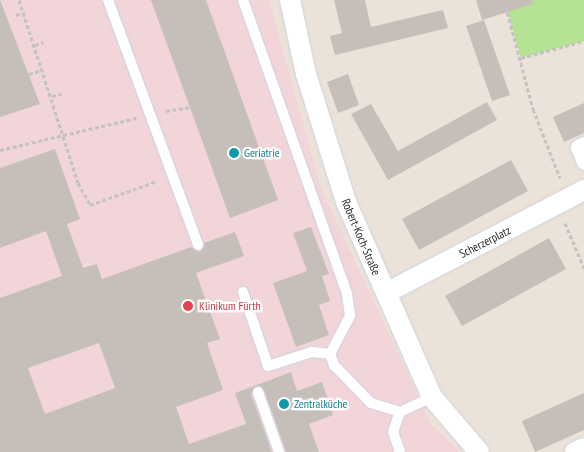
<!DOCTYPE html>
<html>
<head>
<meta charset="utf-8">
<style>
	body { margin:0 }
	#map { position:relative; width:584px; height:452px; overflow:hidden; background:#ebe2d9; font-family:"PT Sans Narrow",sans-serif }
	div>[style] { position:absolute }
	.medical>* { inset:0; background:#f2d5d9 }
	.green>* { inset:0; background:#b5e394 }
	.building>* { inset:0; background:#c6bfb9 }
	.path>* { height:3px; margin-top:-1.5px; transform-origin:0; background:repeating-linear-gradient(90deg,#c3c3c3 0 4px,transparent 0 6.5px) }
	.roads { filter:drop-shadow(0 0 1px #ced3e1) drop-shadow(0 0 1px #ced3e1) }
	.service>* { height:10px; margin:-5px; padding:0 5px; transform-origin:5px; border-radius:5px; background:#fff }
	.pedestrian>* { height:15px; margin:-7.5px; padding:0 7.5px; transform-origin:7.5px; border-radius:7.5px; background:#fff }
	.minor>* { height:20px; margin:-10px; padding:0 10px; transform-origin:10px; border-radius:10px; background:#fff }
	.dots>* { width:14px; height:14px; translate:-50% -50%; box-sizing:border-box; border:2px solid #fff; border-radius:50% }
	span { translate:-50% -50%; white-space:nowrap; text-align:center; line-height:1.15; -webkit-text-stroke:4.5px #fff; paint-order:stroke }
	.culture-label { font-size:12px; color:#0d838f }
	.left { translate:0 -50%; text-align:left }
	.street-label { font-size:12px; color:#282828 }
	.health-label { font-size:12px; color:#be3a42 }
</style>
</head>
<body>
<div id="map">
	<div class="medical">
		<i style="clip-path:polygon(0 0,269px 0,321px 188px,431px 424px,460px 452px,0 452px)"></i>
	</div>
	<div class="green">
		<i style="clip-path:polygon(504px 0,584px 0,584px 41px,521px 58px)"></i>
	</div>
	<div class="building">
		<i style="clip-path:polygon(0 0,40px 104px,0 117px)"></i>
		<i style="clip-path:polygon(151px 0,206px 0,278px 200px,230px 218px)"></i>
		<i style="clip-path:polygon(334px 0,365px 0,371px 27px,443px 10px,448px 28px,335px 55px,330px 36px,342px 33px)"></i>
		<i style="clip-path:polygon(476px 0,532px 0,533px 4px,482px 20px)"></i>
		<i style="clip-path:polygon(484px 20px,510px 95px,492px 101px,466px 26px)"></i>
		<i style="clip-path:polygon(348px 74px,359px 105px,338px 113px,327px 82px)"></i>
		<i style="clip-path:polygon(487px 102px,497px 120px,388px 180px,351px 114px,371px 104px,398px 151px)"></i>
		<i style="clip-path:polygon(584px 103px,584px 133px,564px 142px,553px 117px)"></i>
		<i style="clip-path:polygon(evenodd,55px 149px,80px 219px,67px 224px,83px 268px,97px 264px,102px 279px,191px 247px,200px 252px,204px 243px,235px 232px,244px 256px,196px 273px,220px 339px,207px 343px,223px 390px,176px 407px,189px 444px,246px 424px,235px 393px,291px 372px,297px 391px,322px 382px,333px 415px,309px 424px,319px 452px,286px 452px,264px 390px,259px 385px,251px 394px,272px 452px,0 452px,0 298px,62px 276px,46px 231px,0 248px,0 168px,55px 149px,99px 343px,115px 388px,45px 414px,28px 368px,99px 343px)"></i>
		<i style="clip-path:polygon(511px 160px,528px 191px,419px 250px,402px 219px)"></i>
		<i style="clip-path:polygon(311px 227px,329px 274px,322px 276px,330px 301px,319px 305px,329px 335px,296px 347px,273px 283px,307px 271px,293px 233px)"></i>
		<i style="clip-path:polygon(549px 238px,566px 269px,462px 326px,445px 296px)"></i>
		<i style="clip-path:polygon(584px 393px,584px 430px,535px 452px,522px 421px)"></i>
	</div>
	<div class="path">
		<i style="left:19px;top:0;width:192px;rotate:72.1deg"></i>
		<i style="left:78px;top:183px;width:25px;rotate:61deg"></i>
		<i style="left:90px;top:205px;width:71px;rotate:-19.7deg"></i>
		<i style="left:504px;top:0;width:113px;rotate:75.1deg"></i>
		<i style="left:533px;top:109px;width:74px;rotate:68.6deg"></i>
		<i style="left:16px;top:15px;width:8px;rotate:-14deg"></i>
		<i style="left:35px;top:45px;width:9px;rotate:-18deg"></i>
		<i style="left:521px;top:58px;width:65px;rotate:-15.1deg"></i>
		<i style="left:29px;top:74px;width:15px;rotate:-16deg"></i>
		<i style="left:52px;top:96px;width:10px;rotate:-11deg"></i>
		<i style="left:166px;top:111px;width:24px;rotate:-9deg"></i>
		<i style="left:0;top:150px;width:140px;rotate:-13.2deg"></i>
		<i style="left:565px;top:223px;width:49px;rotate:67.1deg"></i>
	</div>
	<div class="roads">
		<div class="service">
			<i style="left:108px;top:0;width:261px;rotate:69.8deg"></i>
			<i style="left:243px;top:0;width:312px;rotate:70.5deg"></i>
			<i style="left:347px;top:294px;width:22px;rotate:82deg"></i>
			<i style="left:350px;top:316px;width:43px;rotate:117.8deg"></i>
			<i style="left:330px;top:354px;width:12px;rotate:70deg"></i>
			<i style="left:334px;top:365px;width:53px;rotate:45.8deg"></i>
			<i style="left:371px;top:403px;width:30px;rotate:17deg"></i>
			<i style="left:243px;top:292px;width:78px;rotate:71.3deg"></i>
			<i style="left:268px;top:366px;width:46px;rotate:-17.7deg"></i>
			<i style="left:312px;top:352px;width:18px;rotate:6deg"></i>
			<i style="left:258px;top:392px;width:64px;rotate:70.7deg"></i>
			<i style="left:400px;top:452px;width:21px;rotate:-109deg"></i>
			<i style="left:393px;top:432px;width:21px;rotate:-71deg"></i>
			<i style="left:400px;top:412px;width:35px;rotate:-25deg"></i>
		</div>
		<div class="pedestrian">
			<i style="left:584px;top:144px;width:7px;rotate:153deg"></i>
			<i style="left:578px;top:147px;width:16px;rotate:68deg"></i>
		</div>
		<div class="minor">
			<i style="left:290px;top:0;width:76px;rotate:77.8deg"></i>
			<i style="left:306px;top:74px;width:134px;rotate:72.6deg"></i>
			<i style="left:346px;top:202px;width:213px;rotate:66.2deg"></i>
			<i style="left:432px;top:397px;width:72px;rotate:49.5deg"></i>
			<i style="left:386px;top:293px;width:223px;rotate:-27.5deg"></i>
			<i style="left:575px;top:452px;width:10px;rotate:-24deg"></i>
		</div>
	</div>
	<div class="dots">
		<i style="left:234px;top:153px;background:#0f9aa8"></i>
		<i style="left:188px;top:306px;background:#e0444e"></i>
		<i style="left:284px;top:404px;background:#0f9aa8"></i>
	</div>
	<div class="culture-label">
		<span class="left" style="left:244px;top:153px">Geriatrie</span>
		<span class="left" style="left:294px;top:404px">Zentralküche</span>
	</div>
	<div class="street-label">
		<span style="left:361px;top:237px;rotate:67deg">Robert-Koch-Straße</span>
		<span style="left:485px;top:242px;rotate:-27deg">Scherzerplatz</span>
	</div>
	<div class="health-label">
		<span class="left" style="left:199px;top:306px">Klinikum Fürth</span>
	</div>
</div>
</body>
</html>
